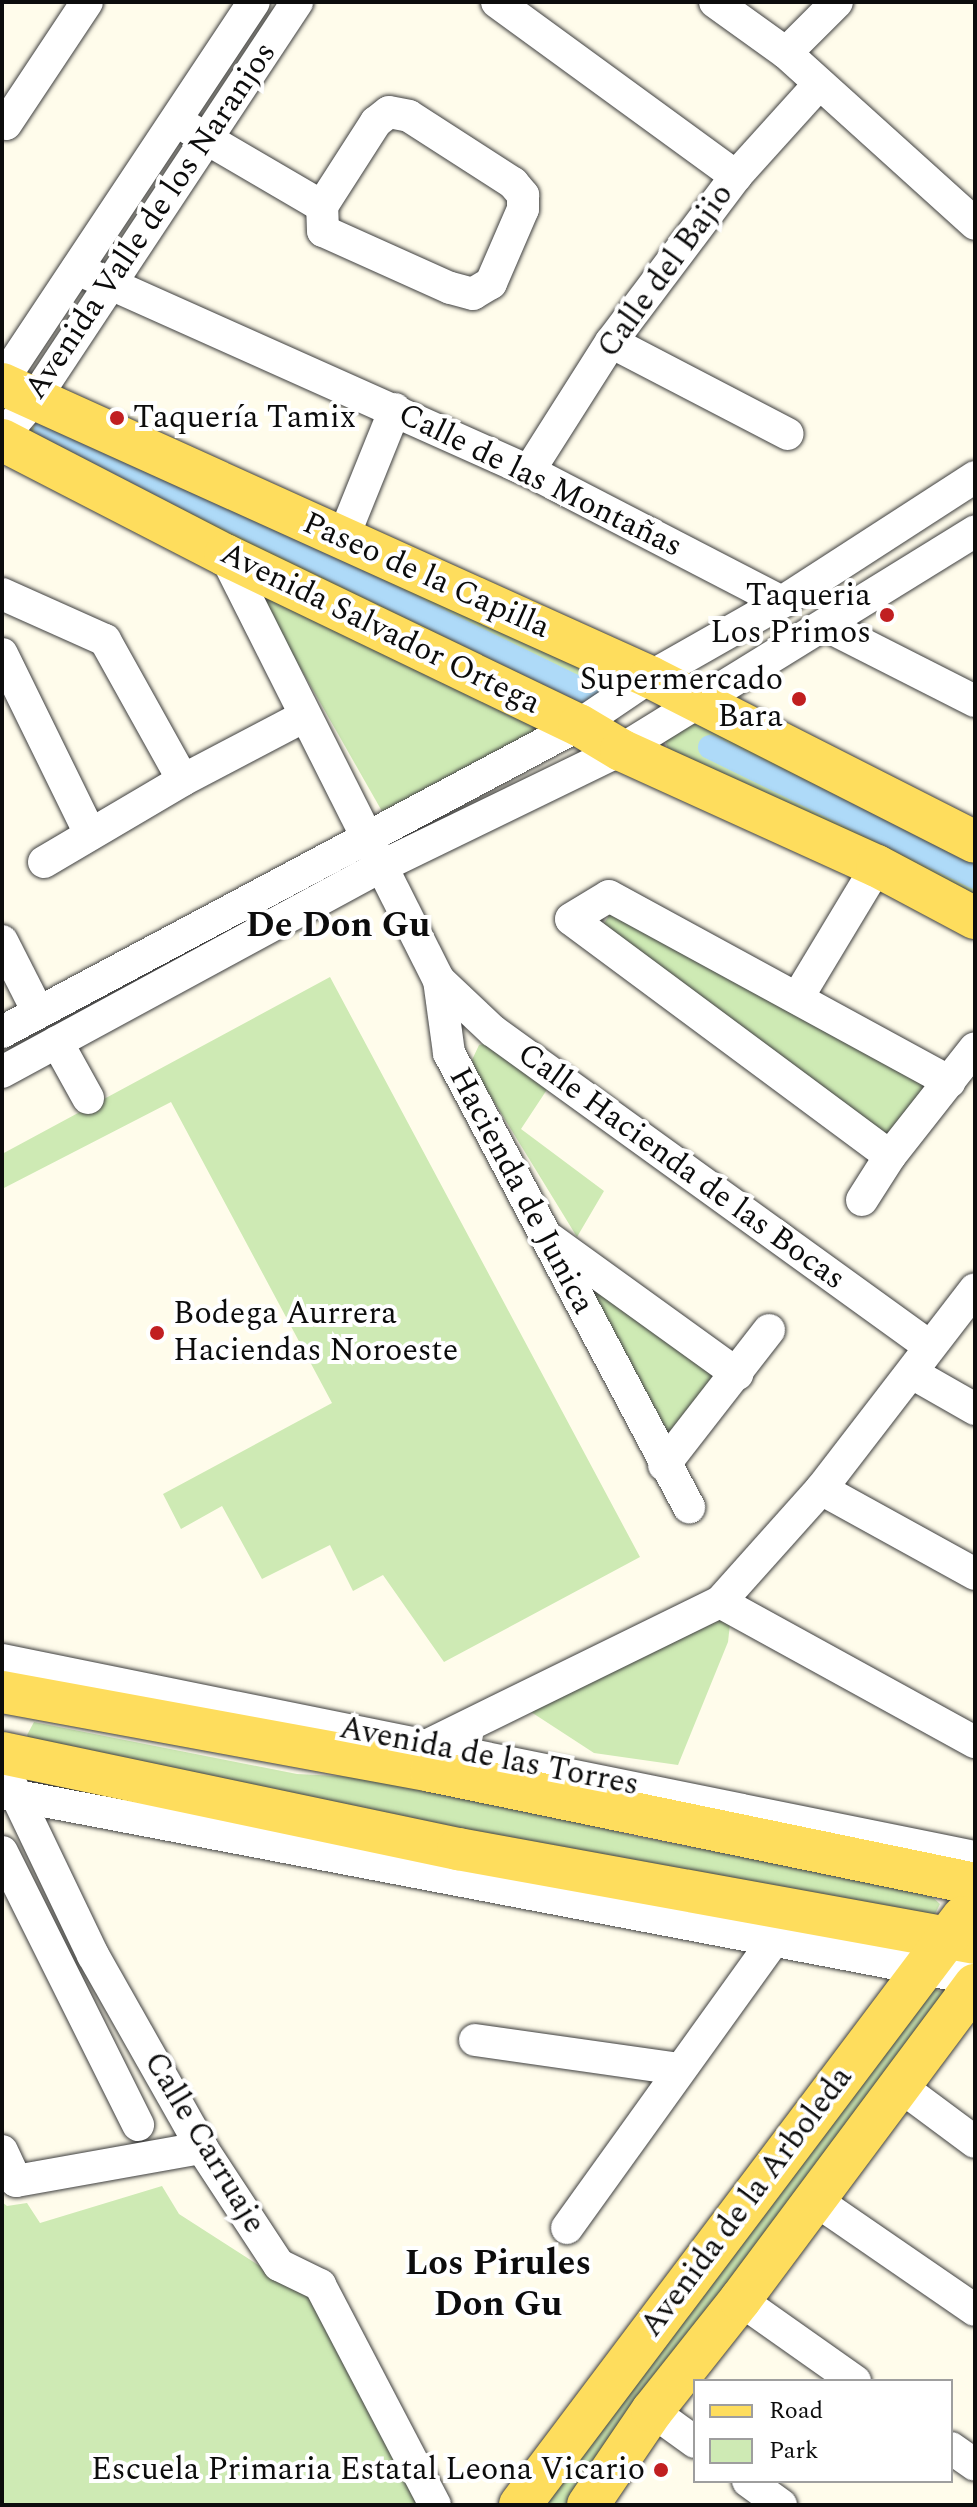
<!DOCTYPE html>
<html>
<head>
<meta charset="utf-8">
<style>
	body { margin:0 }
	#map { position:relative; width:977px; height:2507px; overflow:hidden; background:#fffceb; font-family:Spectral,serif }
	div>[style] { position:absolute }
	.green>* { inset:0; background:#ceeab4 }
	.canal>* { height:24px; margin:-12px; padding:0 12px; transform-origin:12px; border-radius:12px; background:#aedaf8 }
	.roads { filter:drop-shadow(0 0 2px #3f3f3f) drop-shadow(0 0 2px #3f3f3f) }
	.minor>* { height:32px; margin:-16px; padding:0 16px; transform-origin:16px; border-radius:16px; background:#fff }
	.major>* { height:42px; margin:-21px; padding:0 21px; transform-origin:21px; border-radius:21px; background:#fedd5d }
	.dots>* { width:22px; height:22px; translate:-50% -50%; box-sizing:border-box; border:4px solid #fff; border-radius:50% }
	span { translate:-50% -50%; white-space:nowrap; text-align:center; line-height:1.15; -webkit-text-stroke:8px #fff; paint-order:stroke }
	.street-label { font-size:32px; color:#0c0c0c }
	.poi-label { font-size:32px; color:#0c0c0c }
	.left { translate:0 -50%; text-align:left }
	.right { translate:-100% -50%; text-align:right }
	.quarter-label { font-size:36px; color:#0c0c0c; font-weight:700 }
	.frame { position:absolute; inset:0; border:4px solid #0c0c0c; pointer-events:none }
	.legend { position:absolute; left:693px; top:2379px; width:260px; height:104px; box-sizing:border-box; background:#fff; border:2px solid #9e9e9e; margin:0; padding:10px 14px; list-style:none; font-size:24px; color:#0c0c0c }
	.legend li { display:flex; align-items:center; gap:16px; height:40px }
	.legend b { width:40px; border:2px solid #9e9e9e }
</style>
</head>
<body>
<div id="map">
	<div class="green">
		<i style="clip-path:polygon(41px 414px,602px 678px,594px 702px,577px 707px,263px 554px,30px 432px)"></i>
		<i style="clip-path:polygon(244px 569px,559px 726px,387px 820px)"></i>
		<i style="clip-path:polygon(699px 720px,975px 858px,975px 922px,671px 759px,665px 740px)"></i>
		<i style="clip-path:polygon(610px 914px,936px 1085px,893px 1143px,603px 925px)"></i>
		<i style="clip-path:polygon(330px 977px,640px 1557px,444px 1662px,383px 1575px,353px 1591px,330px 1545px,262px 1579px,222px 1506px,181px 1529px,163px 1494px,332px 1403px,171px 1102px,2px 1189px,2px 1154px)"></i>
		<i style="clip-path:polygon(496px 1041px,552px 1082px,521px 1129px,604px 1191px,577px 1237px,477px 1074px,472px 1060px,479px 1045px)"></i>
		<i style="clip-path:polygon(600px 1281px,727px 1375px,677px 1449px,594px 1297px,592px 1289px)"></i>
		<i style="clip-path:polygon(731px 1615px,728px 1642px,678px 1765px,594px 1753px,528px 1710px)"></i>
		<i style="clip-path:polygon(34px 1722px,297px 1774px,356px 1777px,540px 1813px,635px 1836px,928px 1893px,940px 1904px,934px 1916px,620px 1861px,32px 1743px,27px 1735px)"></i>
		<i style="clip-path:polygon(925px 1985px,949px 1995px,566px 2505px,540px 2505px)"></i>
		<i style="clip-path:polygon(162px 2186px,179px 2214px,269px 2272px,312px 2287px,427px 2505px,2px 2505px,2px 2202px,7px 2206px,27px 2203px,40px 2223px)"></i>
	</div>
	<div class="canal">
		<i style="left:46px;top:429px;width:603px;rotate:25.97deg"></i>
		<i style="left:710px;top:747px;width:295px;rotate:26.1deg"></i>
	</div>
	<div class="roads">
		<div class="minor">
			<i style="left:497px;top:2px;width:296px;rotate:36.1deg"></i>
			<i style="left:715px;top:2px;width:87px;rotate:35.7deg"></i>
			<i style="left:786px;top:53px;width:255px;rotate:42.1deg"></i>
			<i style="left:786px;top:53px;width:72px;rotate:-45deg"></i>
			<i style="left:389px;top:112px;width:20px;rotate:11deg"></i>
			<i style="left:409px;top:116px;width:124px;rotate:32.8deg"></i>
			<i style="left:513px;top:183px;width:16px;rotate:50deg"></i>
			<i style="left:523px;top:195px;width:14px;rotate:90deg"></i>
			<i style="left:523px;top:209px;width:81px;rotate:113.4deg"></i>
			<i style="left:491px;top:283px;width:21px;rotate:149deg"></i>
			<i style="left:473px;top:294px;width:24px;rotate:-165deg"></i>
			<i style="left:450px;top:288px;width:139px;rotate:-155.8deg"></i>
			<i style="left:323px;top:231px;width:25px;rotate:-92deg"></i>
			<i style="left:322px;top:206px;width:100px;rotate:-57.3deg"></i>
			<i style="left:376px;top:122px;width:16px;rotate:-38deg"></i>
			<i style="left:2px;top:122px;width:4px;rotate:27deg"></i>
			<i style="left:6px;top:124px;width:146px;rotate:-56.4deg"></i>
			<i style="left:190px;top:129px;width:153px;rotate:30.3deg"></i>
			<i style="left:77px;top:269px;width:495px;rotate:24.1deg"></i>
			<i style="left:529px;top:471px;width:285px;rotate:27.4deg"></i>
			<i style="left:611px;top:342px;width:199px;rotate:27.5deg"></i>
			<i style="left:2px;top:381px;width:455px;rotate:-56.4deg"></i>
			<i style="left:2px;top:437px;width:51px;rotate:-49.8deg"></i>
			<i style="left:35px;top:398px;width:475px;rotate:-56.5deg"></i>
			<i style="left:529px;top:471px;width:153px;rotate:-57.6deg"></i>
			<i style="left:611px;top:342px;width:208px;rotate:-53deg"></i>
			<i style="left:736px;top:176px;width:124px;rotate:-47.9deg"></i>
			<i style="left:343px;top:538px;width:139px;rotate:-68deg"></i>
			<i style="left:225px;top:555px;width:476px;rotate:63.3deg"></i>
			<i style="left:439px;top:980px;width:74px;rotate:82.2deg"></i>
			<i style="left:449px;top:1053px;width:514px;rotate:62.14deg"></i>
			<i style="left:2px;top:594px;width:113px;rotate:24.1deg"></i>
			<i style="left:105px;top:640px;width:160px;rotate:60.9deg"></i>
			<i style="left:825px;top:625px;width:168px;rotate:26.9deg"></i>
			<i style="left:2px;top:654px;width:200px;rotate:63.9deg"></i>
			<i style="left:44px;top:862px;width:161px;rotate:-30.5deg"></i>
			<i style="left:183px;top:780px;width:138px;rotate:-27.7deg"></i>
			<i style="left:2px;top:941px;width:80px;rotate:63.1deg"></i>
			<i style="left:439px;top:980px;width:74px;rotate:43.4deg"></i>
			<i style="left:493px;top:1031px;width:538px;rotate:35.85deg"></i>
			<i style="left:798px;top:997px;width:153px;rotate:-58.9deg"></i>
			<i style="left:2px;top:1032px;width:654px;rotate:-28.02deg"></i>
			<i style="left:579px;top:725px;width:86px;rotate:-34.1deg"></i>
			<i style="left:650px;top:677px;width:152px;rotate:-29.6deg"></i>
			<i style="left:782px;top:602px;width:230px;rotate:-32.9deg"></i>
			<i style="left:57px;top:1042px;width:64px;rotate:61deg"></i>
			<i style="left:2px;top:1072px;width:430px;rotate:-28.5deg"></i>
			<i style="left:380px;top:867px;width:268px;rotate:-25.9deg"></i>
			<i style="left:621px;top:750px;width:416px;rotate:-31.7deg"></i>
			<i style="left:890px;top:1156px;width:397px;rotate:-143.4deg"></i>
			<i style="left:571px;top:919px;width:44px;rotate:-31.2deg"></i>
			<i style="left:609px;top:896px;width:388px;rotate:28.6deg"></i>
			<i style="left:862px;top:1200px;width:52px;rotate:-57.5deg"></i>
			<i style="left:890px;top:1156px;width:137px;rotate:-51.8deg"></i>
			<i style="left:550px;top:1239px;width:231px;rotate:35.8deg"></i>
			<i style="left:912px;top:1373px;width:73px;rotate:29.7deg"></i>
			<i style="left:664px;top:1465px;width:171px;rotate:-52.1deg"></i>
			<i style="left:821px;top:1489px;width:176px;rotate:28.9deg"></i>
			<i style="left:720px;top:1602px;width:291px;rotate:28.8deg"></i>
			<i style="left:2px;top:1660px;width:993px;rotate:11.45deg"></i>
			<i style="left:430px;top:1744px;width:323px;rotate:-26.1deg"></i>
			<i style="left:720px;top:1602px;width:152px;rotate:-48.2deg"></i>
			<i style="left:821px;top:1489px;width:252px;rotate:-52.4deg"></i>
			<i style="left:11px;top:1784px;width:190px;rotate:64.4deg"></i>
			<i style="left:93px;top:1955px;width:222px;rotate:60.5deg"></i>
			<i style="left:202px;top:2148px;width:140px;rotate:56.7deg"></i>
			<i style="left:279px;top:2265px;width:46px;rotate:26deg"></i>
			<i style="left:320px;top:2285px;width:248px;rotate:62.4deg"></i>
			<i style="left:2px;top:1793px;width:991px;rotate:10.82deg"></i>
			<i style="left:2px;top:1852px;width:305px;rotate:63.5deg"></i>
			<i style="left:475px;top:2040px;width:205px;rotate:8.1deg"></i>
			<i style="left:901px;top:2087px;width:92px;rotate:36.6deg"></i>
			<i style="left:2px;top:2151px;width:33px;rotate:65deg"></i>
			<i style="left:16px;top:2181px;width:189px;rotate:-10.1deg"></i>
			<i style="left:815px;top:2200px;width:194px;rotate:34.5deg"></i>
			<i style="left:567px;top:2228px;width:353px;rotate:-54.3deg"></i>
			<i style="left:740px;top:2300px;width:141px;rotate:35.2deg"></i>
			<i style="left:652px;top:2411px;width:53px;rotate:35.8deg"></i>
			<i style="left:951px;top:2448px;width:29px;rotate:35deg"></i>
			<i style="left:748px;top:2481px;width:41px;rotate:36deg"></i>
		</div>
		<div class="major">
			<i style="left:2px;top:384px;width:711px;rotate:24.33deg"></i>
			<i style="left:650px;top:677px;width:364px;rotate:26.9deg"></i>
			<i style="left:2px;top:440px;width:251px;rotate:27.3deg"></i>
			<i style="left:225px;top:555px;width:393px;rotate:25.7deg"></i>
			<i style="left:579px;top:725px;width:49px;rotate:30.8deg"></i>
			<i style="left:621px;top:750px;width:281px;rotate:24.4deg"></i>
			<i style="left:877px;top:866px;width:111px;rotate:28deg"></i>
			<i style="left:2px;top:1692px;width:436px;rotate:10.4deg"></i>
			<i style="left:431px;top:1771px;width:556px;rotate:11.73deg"></i>
			<i style="left:2px;top:1753px;width:466px;rotate:11.9deg"></i>
			<i style="left:458px;top:1849px;width:525px;rotate:10.3deg"></i>
			<i style="left:520px;top:2505px;width:736px;rotate:-53.01deg"></i>
			<i style="left:588px;top:2505px;width:114px;rotate:-55.8deg"></i>
			<i style="left:652px;top:2411px;width:142px;rotate:-51.6deg"></i>
			<i style="left:740px;top:2300px;width:393px;rotate:-53.3deg"></i>
		</div>
	</div>
	<div class="dots">
		<i style="left:117px;top:418px;background:#c11f21"></i>
		<i style="left:887px;top:615px;background:#c11f21"></i>
		<i style="left:799px;top:699px;background:#c11f21"></i>
		<i style="left:157px;top:1333px;background:#c11f21"></i>
		<i style="left:661px;top:2470px;background:#c11f21"></i>
	</div>
	<div class="street-label">
		<span style="left:151px;top:221px;rotate:-56deg">Avenida Valle de los Naranjos</span>
		<span style="left:666px;top:271px;rotate:-54deg">Calle del Bajio</span>
		<span style="left:540px;top:481px;rotate:26deg">Calle de las Montañas</span>
		<span style="left:426px;top:576px;rotate:24deg">Paseo de la Capilla</span>
		<span style="left:380px;top:629px;rotate:26deg">Avenida Salvador Ortega</span>
		<span style="left:681px;top:1167px;rotate:36deg">Calle Hacienda de las Bocas</span>
		<span style="left:521px;top:1191px;rotate:62deg">Hacienda de Junica</span>
		<span style="left:489px;top:1757px;rotate:11deg">Avenida de las Torres</span>
		<span style="left:204px;top:2143px;rotate:59deg">Calle Carruaje</span>
		<span style="left:747px;top:2202px;rotate:-53deg">Avenida de la Arboleda</span>
	</div>
	<div class="poi-label">
		<span class="left" style="left:133px;top:418px">Taquería Tamix</span>
		<span class="right" style="left:871px;top:615px">Taqueria<br>Los Primos</span>
		<span class="right" style="left:783px;top:699px">Supermercado<br>Bara</span>
		<span class="left" style="left:173px;top:1333px">Bodega Aurrera<br>Haciendas Noroeste</span>
		<span class="right" style="left:645px;top:2470px">Escuela Primaria Estatal Leona Vicario</span>
	</div>
	<div class="quarter-label">
		<span style="left:338px;top:926px">De Don Gu</span>
		<span style="left:498px;top:2284px">Los Pirules<br>Don Gu</span>
	</div>
	<div class="frame"></div>
	<ul class="legend">
	<li><b style="height:10px;background:#fedd5d"></b>Road</li>
	<li><b style="height:22px;background:#ceeab4"></b>Park</li>
	</ul>
</div>
</body>
</html>
